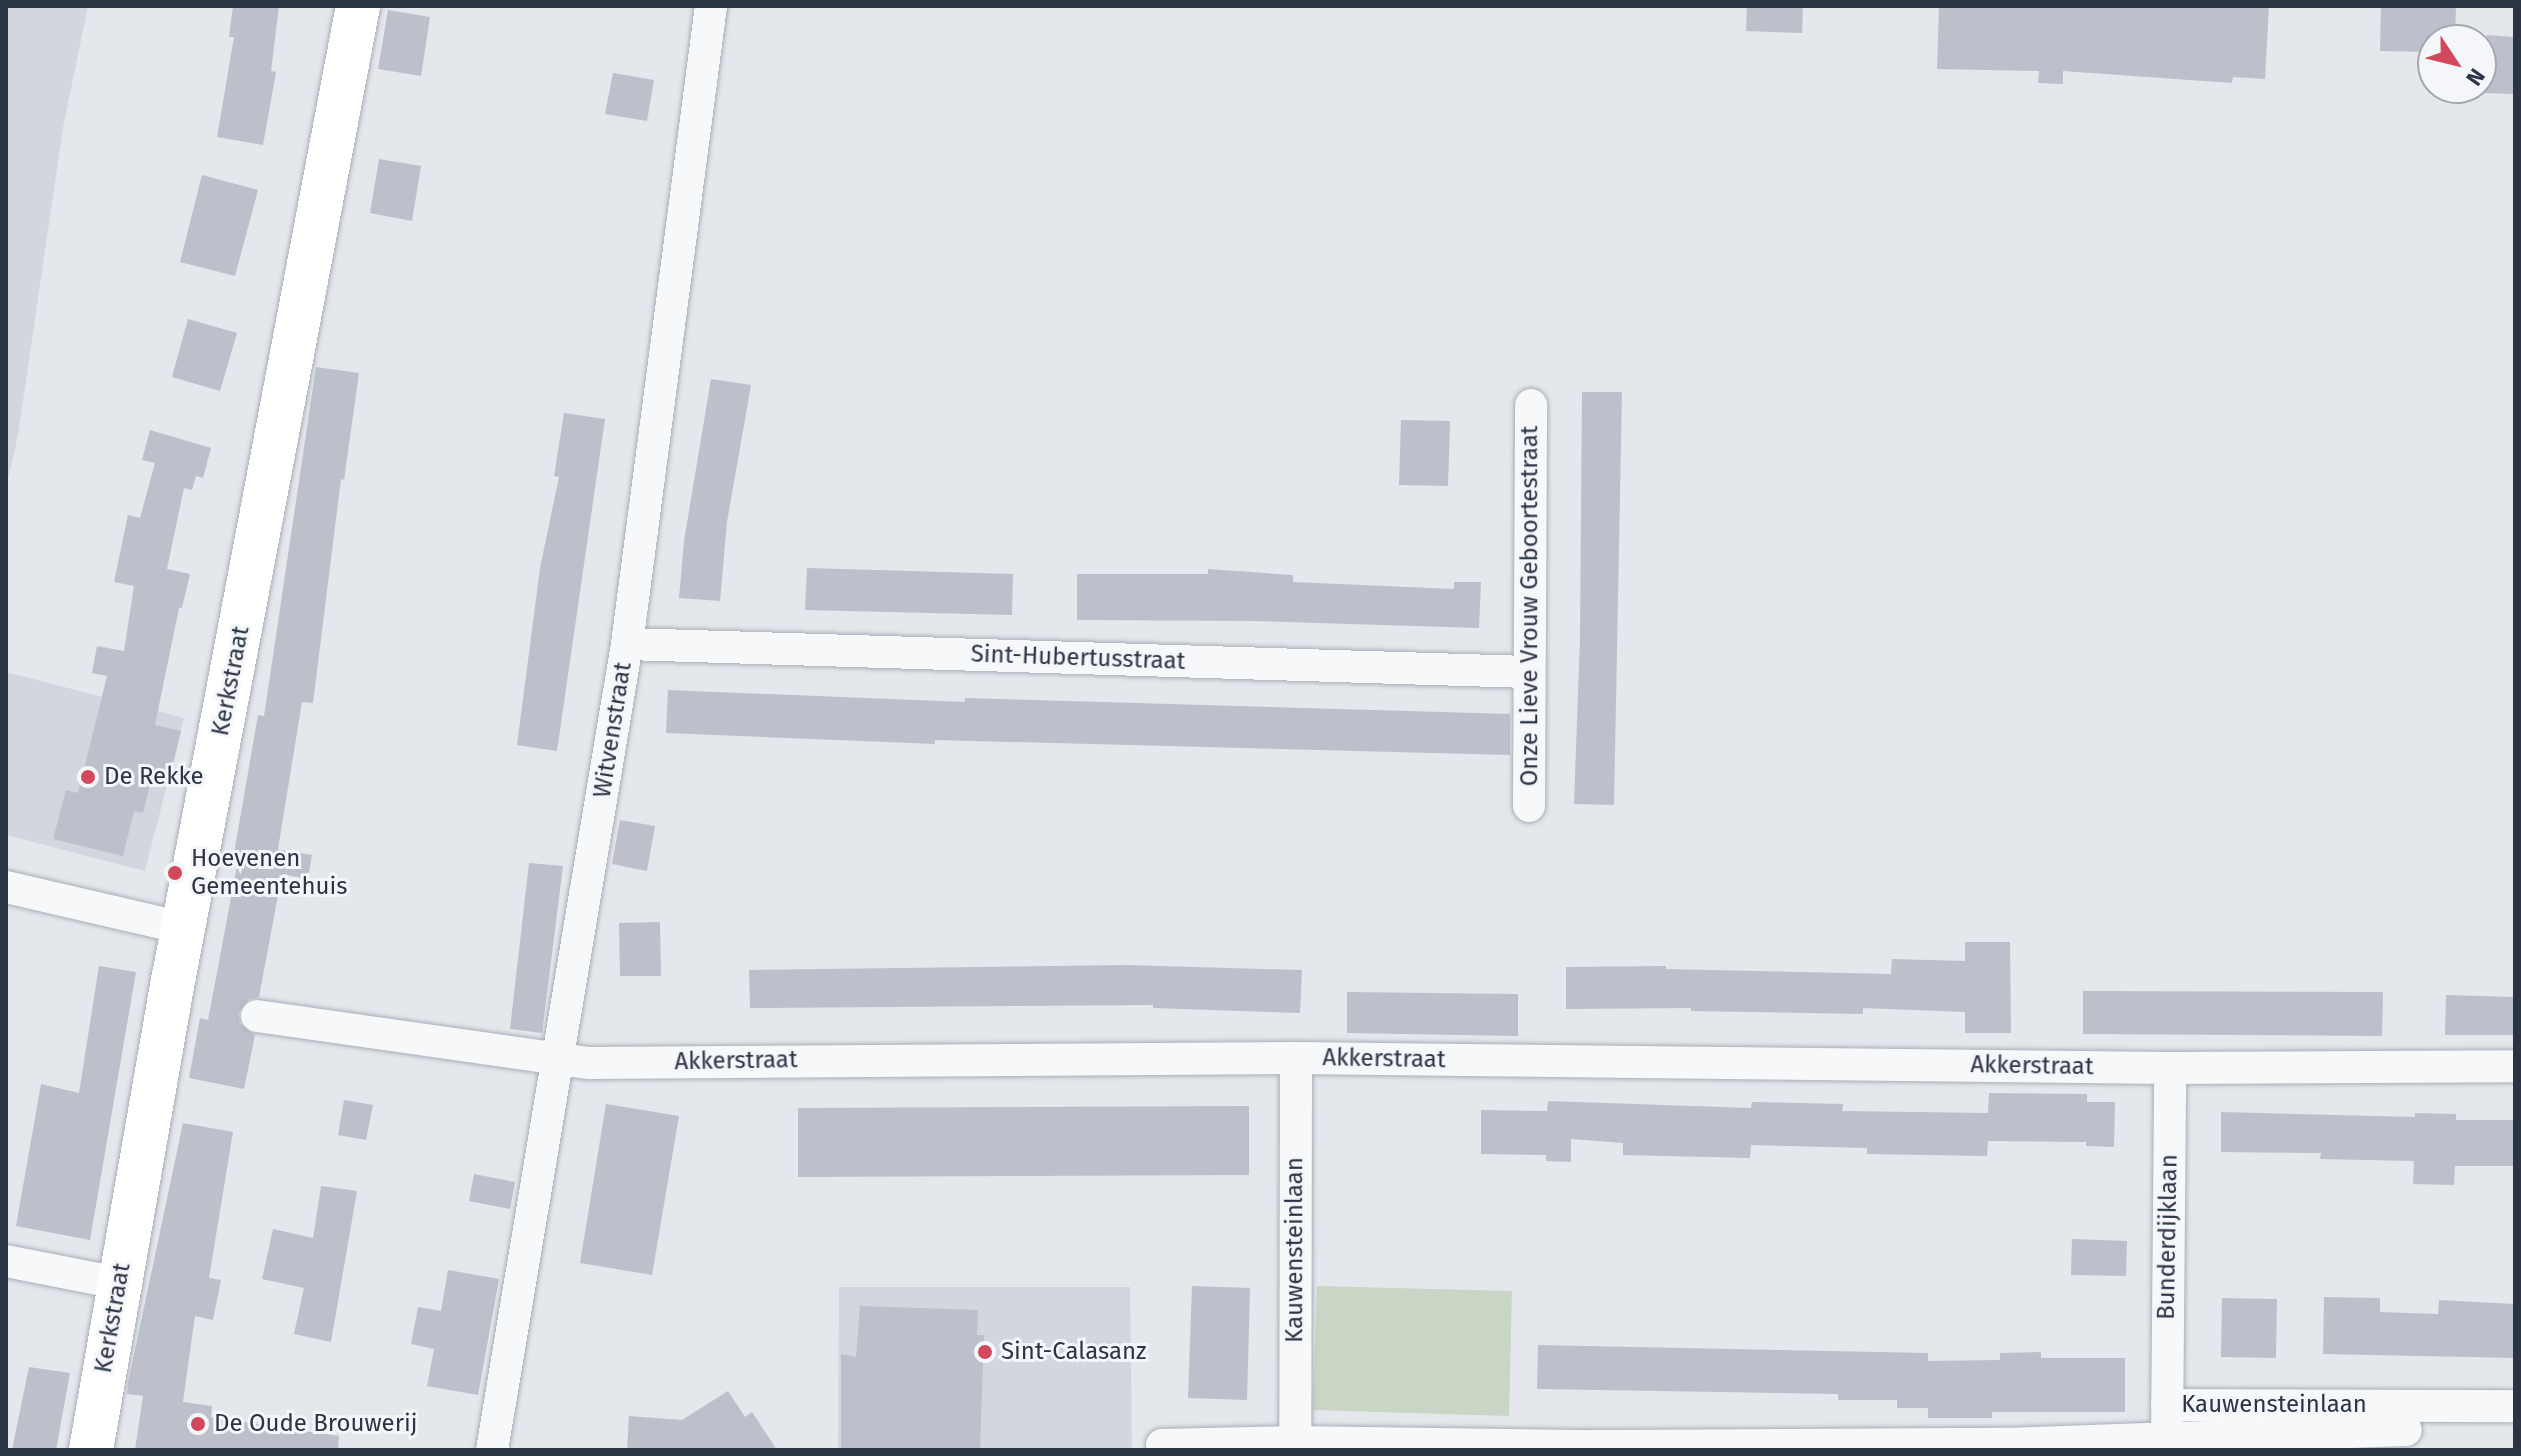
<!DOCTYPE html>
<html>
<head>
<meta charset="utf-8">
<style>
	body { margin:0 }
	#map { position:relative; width:2521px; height:1456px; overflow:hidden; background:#e4e7ec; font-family:"Fira Sans",sans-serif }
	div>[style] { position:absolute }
	.built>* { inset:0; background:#d2d6de }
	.green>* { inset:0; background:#c9d6c5 }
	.building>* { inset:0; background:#bbc0ca }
	.roads { filter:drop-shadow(0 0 2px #a9aeb7) drop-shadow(0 0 2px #a9aeb7) }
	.minor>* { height:32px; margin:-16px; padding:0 16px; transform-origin:16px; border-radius:16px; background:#f7f8fa }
	.secondary>* { height:44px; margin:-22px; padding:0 22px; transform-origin:22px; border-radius:22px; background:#fff }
	.dots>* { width:22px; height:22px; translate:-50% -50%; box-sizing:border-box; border:4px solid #f4f6f9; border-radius:50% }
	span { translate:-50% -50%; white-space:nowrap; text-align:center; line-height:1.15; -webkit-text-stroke:6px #f4f6f9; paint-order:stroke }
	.street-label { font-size:24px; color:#2b3445 }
	.poi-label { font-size:24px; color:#2b3445 }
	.left { translate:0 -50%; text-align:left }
	.frame { position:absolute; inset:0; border:8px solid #2b3445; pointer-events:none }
	.north { position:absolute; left:2417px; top:24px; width:80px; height:80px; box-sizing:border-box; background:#f4f6f9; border:2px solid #a4a8b1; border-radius:50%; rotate:125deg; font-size:22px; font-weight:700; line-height:32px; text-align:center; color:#2b3445 }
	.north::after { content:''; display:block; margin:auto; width:28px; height:36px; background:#d1495b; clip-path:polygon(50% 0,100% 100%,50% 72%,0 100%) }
</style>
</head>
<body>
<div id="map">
	<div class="built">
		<i style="clip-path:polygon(6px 6px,88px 6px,63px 128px,18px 435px,6px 488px)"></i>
		<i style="clip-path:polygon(6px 672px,184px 718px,145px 871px,6px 835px)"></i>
		<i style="clip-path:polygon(839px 1287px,1130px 1287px,1132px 1450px,838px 1450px)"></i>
	</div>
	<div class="green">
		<i style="clip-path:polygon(1317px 1286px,1512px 1291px,1509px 1416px,1313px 1410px)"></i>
	</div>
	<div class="building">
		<i style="clip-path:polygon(233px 6px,279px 6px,271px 71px,276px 72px,263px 145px,217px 137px,234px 37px,229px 37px)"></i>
		<i style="clip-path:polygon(1747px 6px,1803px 6px,1802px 33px,1746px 31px)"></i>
		<i style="clip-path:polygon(1939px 6px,2269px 6px,2265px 79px,2233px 77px,2232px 83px,2063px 71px,2063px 84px,2038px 83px,2039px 71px,1937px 69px)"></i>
		<i style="clip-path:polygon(2381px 6px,2456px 7px,2455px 40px,2433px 40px,2433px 52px,2380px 51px)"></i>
		<i style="clip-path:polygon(388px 10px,430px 17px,421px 76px,378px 69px)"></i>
		<i style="clip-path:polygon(2487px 35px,2515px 37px,2515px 94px,2485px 93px)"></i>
		<i style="clip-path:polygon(613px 73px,654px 80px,647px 121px,605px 114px)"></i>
		<i style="clip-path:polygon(379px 159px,421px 166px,412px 221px,370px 213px)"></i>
		<i style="clip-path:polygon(202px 175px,258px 190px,235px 276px,180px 262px)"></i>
		<i style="clip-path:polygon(188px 319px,237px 333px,220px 391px,172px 377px)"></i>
		<i style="clip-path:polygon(316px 367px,359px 373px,344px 480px,341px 479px,313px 703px,302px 702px,278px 849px,312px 855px,308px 879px,282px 874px,259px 997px,249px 999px,238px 1013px,240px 1024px,255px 1035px,244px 1089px,189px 1078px,200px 1018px,208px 1020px,237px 866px,232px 865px,258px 715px,264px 716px)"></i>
		<i style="clip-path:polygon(711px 379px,751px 385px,727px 522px,720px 601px,679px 598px,684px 541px)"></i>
		<i style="clip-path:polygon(1582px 392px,1622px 392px,1614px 805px,1574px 804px,1580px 638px)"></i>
		<i style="clip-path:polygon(564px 413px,605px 419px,557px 751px,517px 745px,540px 568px,559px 477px,554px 476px)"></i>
		<i style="clip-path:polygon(1401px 420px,1450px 421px,1448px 486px,1399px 485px)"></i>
		<i style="clip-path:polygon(150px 430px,211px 448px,203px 478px,196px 476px,192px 490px,184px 488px,167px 569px,190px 574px,182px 608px,179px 608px,155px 725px,181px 731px,169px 781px,152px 777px,143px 813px,134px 811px,123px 856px,53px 839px,66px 790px,78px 793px,107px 676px,92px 673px,97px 646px,124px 651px,134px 586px,114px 582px,128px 515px,140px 518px,155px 463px,142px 460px)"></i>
		<i style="clip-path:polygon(807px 568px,1013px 574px,1012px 615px,805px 610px)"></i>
		<i style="clip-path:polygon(1208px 569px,1293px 575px,1293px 582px,1454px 589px,1454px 582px,1481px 582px,1479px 628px,1252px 621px,1077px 620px,1077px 574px,1208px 574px)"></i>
		<i style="clip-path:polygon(668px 690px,965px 702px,965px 698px,1510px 714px,1510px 755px,935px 740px,935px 744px,666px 733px)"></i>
		<i style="clip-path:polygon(620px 820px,655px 826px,647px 871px,612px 864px)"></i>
		<i style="clip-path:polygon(529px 863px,563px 866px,542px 1033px,510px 1029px)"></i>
		<i style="clip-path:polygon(660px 922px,661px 976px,620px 976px,619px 923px)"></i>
		<i style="clip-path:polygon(1965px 942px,2010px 942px,2011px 1033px,1965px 1033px,1965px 1012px,1863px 1008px,1863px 1014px,1691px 1011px,1691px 1008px,1566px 1009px,1566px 967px,1666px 966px,1666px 969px,1891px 974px,1892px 959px,1965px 961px)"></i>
		<i style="clip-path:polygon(1125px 965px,1302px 970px,1300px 1013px,1153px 1008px,1153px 1005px,750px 1008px,749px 970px)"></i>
		<i style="clip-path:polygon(99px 966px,136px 972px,90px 1240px,16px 1226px,41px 1084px,79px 1093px)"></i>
		<i style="clip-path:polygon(2083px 991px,2383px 992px,2382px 1036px,2083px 1034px)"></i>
		<i style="clip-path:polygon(1347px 992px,1518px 994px,1518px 1036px,1347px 1033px)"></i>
		<i style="clip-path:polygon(2446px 995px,2515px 997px,2515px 1035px,2445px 1035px)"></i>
		<i style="clip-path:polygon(1989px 1093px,2087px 1094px,2087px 1102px,2115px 1102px,2114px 1147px,2086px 1146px,2086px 1142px,1988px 1141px,1987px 1156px,1867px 1154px,1867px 1148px,1751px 1145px,1750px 1158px,1623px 1155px,1623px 1143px,1571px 1139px,1571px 1162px,1546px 1161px,1546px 1155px,1481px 1154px,1481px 1110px,1547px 1111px,1548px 1101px,1751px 1108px,1752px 1102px,1843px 1104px,1842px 1111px,1988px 1113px)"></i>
		<i style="clip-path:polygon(344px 1100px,373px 1105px,366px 1140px,338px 1135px)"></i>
		<i style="clip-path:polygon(606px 1104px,679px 1116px,652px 1275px,580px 1263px)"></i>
		<i style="clip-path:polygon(1249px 1106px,1249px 1175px,798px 1177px,798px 1108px)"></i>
		<i style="clip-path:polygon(2221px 1112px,2415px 1117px,2415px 1113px,2456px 1114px,2456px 1120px,2515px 1120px,2515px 1166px,2455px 1166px,2454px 1185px,2413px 1184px,2414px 1161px,2320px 1159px,2321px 1153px,2221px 1152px)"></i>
		<i style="clip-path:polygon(183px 1123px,233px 1132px,209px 1278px,221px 1280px,213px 1320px,195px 1316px,183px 1402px,212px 1406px,211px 1417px,339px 1436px,338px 1450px,135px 1450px,143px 1396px,127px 1394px,128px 1383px)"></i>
		<i style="clip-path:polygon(474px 1174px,515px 1182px,510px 1209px,469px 1201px)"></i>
		<i style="clip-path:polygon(321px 1186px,357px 1191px,331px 1342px,294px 1334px,304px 1288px,262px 1279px,273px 1229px,313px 1238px)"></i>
		<i style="clip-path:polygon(2072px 1239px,2127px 1241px,2126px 1276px,2071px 1275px)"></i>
		<i style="clip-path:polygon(448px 1270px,499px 1279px,478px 1395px,427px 1386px,434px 1349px,411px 1344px,418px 1307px,441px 1311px)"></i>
		<i style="clip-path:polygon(1192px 1286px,1250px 1288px,1247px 1400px,1188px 1398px)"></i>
		<i style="clip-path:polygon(2324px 1297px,2380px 1298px,2380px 1312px,2438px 1314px,2439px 1300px,2515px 1304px,2515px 1358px,2323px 1354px)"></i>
		<i style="clip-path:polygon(2222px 1298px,2277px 1299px,2276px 1358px,2221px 1357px)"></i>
		<i style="clip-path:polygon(860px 1306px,978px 1310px,977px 1335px,984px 1335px,980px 1450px,841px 1450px,841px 1354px,856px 1357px)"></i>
		<i style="clip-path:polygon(1538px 1345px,1928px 1353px,1928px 1361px,2000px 1360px,2000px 1353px,2041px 1352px,2041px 1358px,2125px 1358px,2125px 1412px,1992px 1412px,1992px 1418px,1928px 1418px,1928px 1408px,1897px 1408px,1897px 1400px,1838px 1400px,1838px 1394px,1537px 1389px)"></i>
		<i style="clip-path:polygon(29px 1367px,70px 1373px,56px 1450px,12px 1450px)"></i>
		<i style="clip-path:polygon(728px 1391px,745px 1417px,752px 1412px,777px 1450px,627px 1450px,629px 1416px,682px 1420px)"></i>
	</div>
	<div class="roads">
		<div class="minor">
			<i style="left:627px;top:644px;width:902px;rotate:1.78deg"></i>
			<i style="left:1529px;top:806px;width:401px;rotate:-89.7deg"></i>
			<i style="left:6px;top:887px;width:182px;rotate:13deg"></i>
			<i style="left:257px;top:1016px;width:335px;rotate:8.1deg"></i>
			<i style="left:589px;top:1063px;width:707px;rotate:-0.41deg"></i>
			<i style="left:1296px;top:1058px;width:874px;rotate:0.66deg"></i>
			<i style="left:2170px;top:1068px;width:345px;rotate:-0.3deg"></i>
			<i style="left:1296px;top:1058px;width:384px;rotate:90.1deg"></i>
			<i style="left:1295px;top:1442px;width:300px;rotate:0.8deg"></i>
			<i style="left:1595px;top:1446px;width:411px;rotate:-0.3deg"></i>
			<i style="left:2006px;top:1444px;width:400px;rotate:-2deg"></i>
			<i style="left:6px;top:1261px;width:114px;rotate:11.1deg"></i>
			<i style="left:2167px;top:1405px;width:348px;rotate:0.2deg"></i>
			<i style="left:2167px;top:1438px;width:370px;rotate:-89.5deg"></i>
			<i style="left:1162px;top:1445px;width:133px;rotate:-1.3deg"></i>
			<i style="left:492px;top:1450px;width:817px;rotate:-80.49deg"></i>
			<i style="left:627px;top:644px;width:644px;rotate:-82.5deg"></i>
		</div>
		<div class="secondary">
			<i style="left:91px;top:1450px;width:481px;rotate:-80.1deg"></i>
			<i style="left:174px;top:976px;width:987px;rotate:-79.26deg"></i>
		</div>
	</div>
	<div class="dots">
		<i style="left:88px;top:777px;background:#d1495b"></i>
		<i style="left:175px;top:873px;background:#d1495b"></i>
		<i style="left:985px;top:1352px;background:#d1495b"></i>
		<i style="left:198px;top:1424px;background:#d1495b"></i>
	</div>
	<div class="street-label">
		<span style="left:1530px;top:606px;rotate:-90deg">Onze Lieve Vrouw Geboortestraat</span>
		<span style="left:1078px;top:658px;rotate:2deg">Sint-Hubertusstraat</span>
		<span style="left:231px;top:681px;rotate:-79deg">Kerkstraat</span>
		<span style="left:613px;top:730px;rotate:-81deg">Witvenstraat</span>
		<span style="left:1384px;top:1059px;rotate:1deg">Akkerstraat</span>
		<span style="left:736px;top:1061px;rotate:-1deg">Akkerstraat</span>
		<span style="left:2032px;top:1066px;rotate:1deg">Akkerstraat</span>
		<span style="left:2168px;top:1237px;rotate:-89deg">Bunderdijklaan</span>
		<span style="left:1295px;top:1250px;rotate:-90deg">Kauwensteinlaan</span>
		<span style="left:113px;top:1318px;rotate:-80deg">Kerkstraat</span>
		<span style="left:2274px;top:1405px">Kauwensteinlaan</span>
	</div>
	<div class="poi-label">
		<span class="left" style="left:104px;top:777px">De Rekke</span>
		<span class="left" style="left:191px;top:873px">Hoevenen<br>Gemeentehuis</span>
		<span class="left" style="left:1001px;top:1352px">Sint-Calasanz</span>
		<span class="left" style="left:214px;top:1424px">De Oude Brouwerij</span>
	</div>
	<div class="frame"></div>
	<div class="north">N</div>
</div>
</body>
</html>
